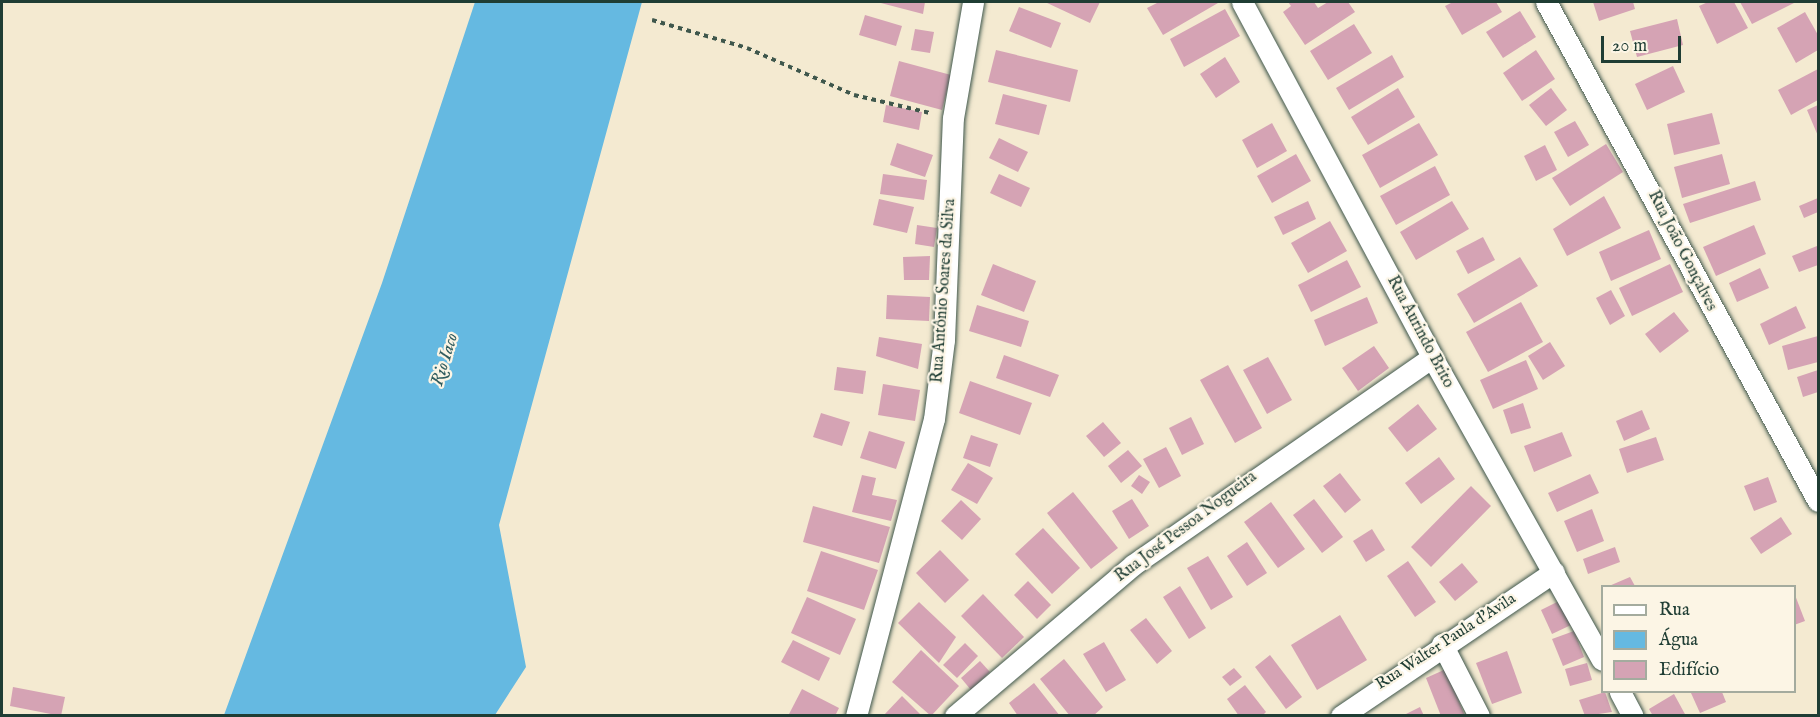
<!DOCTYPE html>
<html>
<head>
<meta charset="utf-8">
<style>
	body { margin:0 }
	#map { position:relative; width:1820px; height:717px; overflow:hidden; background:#f4ead1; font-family:"IM FELL English",serif }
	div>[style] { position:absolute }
	.water>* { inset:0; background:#65b9e1 }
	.building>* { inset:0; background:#d5a3b4 }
	.path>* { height:4px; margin-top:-2px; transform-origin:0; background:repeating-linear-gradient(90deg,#3f574c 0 4.5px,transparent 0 9px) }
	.roads { filter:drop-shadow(0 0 2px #3f574c) drop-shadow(0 0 2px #3f574c) }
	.street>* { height:21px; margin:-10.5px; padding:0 10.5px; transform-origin:10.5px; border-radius:10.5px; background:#fff }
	span { translate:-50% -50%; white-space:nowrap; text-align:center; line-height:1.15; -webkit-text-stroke:4.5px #fcf5e5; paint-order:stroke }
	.street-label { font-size:16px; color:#1f3d34 }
	.water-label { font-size:18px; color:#305c5f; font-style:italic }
	.frame { position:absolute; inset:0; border:3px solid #1f3d34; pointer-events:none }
	.legend { position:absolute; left:1601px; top:585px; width:195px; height:108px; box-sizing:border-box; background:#fcf5e5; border:2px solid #a4ab9e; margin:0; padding:8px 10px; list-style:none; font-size:18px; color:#1f3d34 }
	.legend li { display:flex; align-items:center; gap:12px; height:30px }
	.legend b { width:30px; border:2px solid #a4ab9e }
	.scale { position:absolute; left:1601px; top:36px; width:80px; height:27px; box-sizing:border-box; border:3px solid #1f3d34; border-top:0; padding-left:8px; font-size:18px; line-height:21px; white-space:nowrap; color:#1f3d34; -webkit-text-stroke:4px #fcf5e5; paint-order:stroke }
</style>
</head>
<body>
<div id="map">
	<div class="water">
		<i style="clip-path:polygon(475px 2px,642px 2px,499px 525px,526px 667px,495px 715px,224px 715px,382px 283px)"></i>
	</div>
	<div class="building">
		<i style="clip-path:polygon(877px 2px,925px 2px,923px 14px)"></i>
		<i style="clip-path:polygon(1045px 2px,1100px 2px,1090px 23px)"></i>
		<i style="clip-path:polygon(1159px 2px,1217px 2px,1218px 3px,1163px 35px,1147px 8px)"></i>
		<i style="clip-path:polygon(1288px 2px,1314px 2px,1318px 8px,1328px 2px,1348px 2px,1355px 12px,1305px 45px,1283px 12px,1291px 6px)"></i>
		<i style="clip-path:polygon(1453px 2px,1496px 2px,1502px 12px,1462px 35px,1445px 6px)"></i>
		<i style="clip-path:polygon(1593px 2px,1633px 2px,1635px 9px,1599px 21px)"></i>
		<i style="clip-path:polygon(1708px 2px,1734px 2px,1748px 28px,1717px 44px,1699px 6px)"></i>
		<i style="clip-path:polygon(1740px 2px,1796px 2px,1752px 24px)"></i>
		<i style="clip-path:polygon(1019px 7px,1061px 23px,1051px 48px,1009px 31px)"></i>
		<i style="clip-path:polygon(1225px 9px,1240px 36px,1184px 67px,1170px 39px)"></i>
		<i style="clip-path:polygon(1520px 11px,1536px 37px,1503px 58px,1486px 32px)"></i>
		<i style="clip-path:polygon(1805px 12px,1818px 35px,1818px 50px,1796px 63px,1777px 28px)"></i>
		<i style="clip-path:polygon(865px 15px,902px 26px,896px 46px,859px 35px)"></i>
		<i style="clip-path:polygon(1677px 19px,1683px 45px,1637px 57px,1630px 31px)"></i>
		<i style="clip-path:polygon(1354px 24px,1372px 53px,1328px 80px,1310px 51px)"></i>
		<i style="clip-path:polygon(915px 29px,934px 32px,930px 53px,911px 50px)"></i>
		<i style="clip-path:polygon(996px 50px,1078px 70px,1070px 102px,988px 82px)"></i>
		<i style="clip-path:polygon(1536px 50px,1555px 79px,1522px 101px,1503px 73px)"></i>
		<i style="clip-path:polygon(1392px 55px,1404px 77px,1349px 110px,1336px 88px)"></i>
		<i style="clip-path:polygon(1225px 57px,1240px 82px,1216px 98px,1200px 74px)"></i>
		<i style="clip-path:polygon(899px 61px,951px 75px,942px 110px,890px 96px)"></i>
		<i style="clip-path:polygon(1673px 66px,1685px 92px,1647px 110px,1635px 84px)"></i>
		<i style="clip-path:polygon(1818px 69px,1818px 100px,1791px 115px,1778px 90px)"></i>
		<i style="clip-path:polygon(1398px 88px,1415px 117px,1368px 145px,1351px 117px)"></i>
		<i style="clip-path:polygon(1551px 88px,1567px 110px,1546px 126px,1529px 105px)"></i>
		<i style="clip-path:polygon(1003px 94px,1047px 105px,1039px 135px,995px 124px)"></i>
		<i style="clip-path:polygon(886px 105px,922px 112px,919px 130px,883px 122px)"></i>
		<i style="clip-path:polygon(1818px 105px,1818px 136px,1807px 110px)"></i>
		<i style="clip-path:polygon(1712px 113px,1720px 144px,1674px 155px,1667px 124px)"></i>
		<i style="clip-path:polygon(1575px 121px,1589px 145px,1568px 157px,1554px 132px)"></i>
		<i style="clip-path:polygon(1272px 123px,1287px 151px,1257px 168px,1242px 140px)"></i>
		<i style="clip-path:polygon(1419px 123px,1438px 155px,1380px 188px,1362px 155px)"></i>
		<i style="clip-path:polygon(999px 138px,1028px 152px,1018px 172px,989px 158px)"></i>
		<i style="clip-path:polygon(897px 143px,933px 155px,925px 177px,890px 165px)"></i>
		<i style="clip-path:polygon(1606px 144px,1623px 172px,1570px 206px,1552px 178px)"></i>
		<i style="clip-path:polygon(1545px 145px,1557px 170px,1536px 181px,1524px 156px)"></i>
		<i style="clip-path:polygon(1296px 154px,1311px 181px,1272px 203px,1257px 176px)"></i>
		<i style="clip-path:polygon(1722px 154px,1730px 184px,1682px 198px,1674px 167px)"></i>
		<i style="clip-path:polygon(1435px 166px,1450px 195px,1396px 225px,1380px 196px)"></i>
		<i style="clip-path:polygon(883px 174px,927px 180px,924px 200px,880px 194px)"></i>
		<i style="clip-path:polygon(999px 174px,1030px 188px,1021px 207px,990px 193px)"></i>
		<i style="clip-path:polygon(1755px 181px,1761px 200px,1690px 223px,1683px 204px)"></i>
		<i style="clip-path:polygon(1604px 196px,1621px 228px,1567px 256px,1553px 229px)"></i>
		<i style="clip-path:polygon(1818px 198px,1818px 212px,1804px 218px,1799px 206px)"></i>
		<i style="clip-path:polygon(879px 199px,914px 207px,907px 233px,873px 225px)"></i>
		<i style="clip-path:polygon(1308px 201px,1316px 219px,1283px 235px,1274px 217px)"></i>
		<i style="clip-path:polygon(1452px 201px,1469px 229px,1416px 260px,1400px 232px)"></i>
		<i style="clip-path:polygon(1330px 221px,1347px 251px,1308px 273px,1291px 243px)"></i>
		<i style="clip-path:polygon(917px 225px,937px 228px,934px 247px,915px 244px)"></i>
		<i style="clip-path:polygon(1754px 225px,1766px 254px,1716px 276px,1703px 247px)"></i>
		<i style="clip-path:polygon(1649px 230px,1661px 259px,1611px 281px,1599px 252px)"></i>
		<i style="clip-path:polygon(1483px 237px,1495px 260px,1468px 274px,1456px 251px)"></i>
		<i style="clip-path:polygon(1817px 246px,1818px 265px,1799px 272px,1792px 256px)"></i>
		<i style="clip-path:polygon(930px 256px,929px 280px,904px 280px,903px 257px)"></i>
		<i style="clip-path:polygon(1520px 257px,1538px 286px,1474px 323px,1457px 294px)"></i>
		<i style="clip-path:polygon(1347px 260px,1361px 287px,1311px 312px,1298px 285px)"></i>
		<i style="clip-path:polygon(993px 264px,1036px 281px,1024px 312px,981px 295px)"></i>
		<i style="clip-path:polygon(1670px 264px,1683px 292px,1632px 316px,1619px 288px)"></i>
		<i style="clip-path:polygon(1760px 268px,1769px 288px,1737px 302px,1729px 283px)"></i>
		<i style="clip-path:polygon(1611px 290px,1625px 316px,1610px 325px,1596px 298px)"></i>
		<i style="clip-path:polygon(887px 295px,930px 297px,929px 321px,886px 319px)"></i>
		<i style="clip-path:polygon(1367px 297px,1378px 323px,1325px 346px,1314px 320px)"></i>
		<i style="clip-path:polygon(1521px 302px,1543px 342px,1488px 372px,1466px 332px)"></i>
		<i style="clip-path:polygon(977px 305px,1029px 321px,1021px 347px,969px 331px)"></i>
		<i style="clip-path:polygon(1796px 306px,1806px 328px,1769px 345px,1760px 324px)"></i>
		<i style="clip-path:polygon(1674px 312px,1689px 331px,1660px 353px,1645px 334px)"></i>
		<i style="clip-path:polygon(1818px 336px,1818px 362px,1788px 370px,1782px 346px)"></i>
		<i style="clip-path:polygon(879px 337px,922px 344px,918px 369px,876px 356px)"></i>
		<i style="clip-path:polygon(1550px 342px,1565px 366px,1543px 380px,1528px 356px)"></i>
		<i style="clip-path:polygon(1374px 346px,1389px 368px,1358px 391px,1342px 368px)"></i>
		<i style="clip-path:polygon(1004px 355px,1059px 375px,1050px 397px,996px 378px)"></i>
		<i style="clip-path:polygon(1268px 357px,1292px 400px,1267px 414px,1243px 370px)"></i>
		<i style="clip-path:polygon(1526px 360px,1538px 389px,1493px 409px,1480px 380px)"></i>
		<i style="clip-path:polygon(1228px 365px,1262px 428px,1235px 443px,1200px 380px)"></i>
		<i style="clip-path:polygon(837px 367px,866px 371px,863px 394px,834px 390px)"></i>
		<i style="clip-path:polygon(1818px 370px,1818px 392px,1803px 397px,1797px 377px)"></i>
		<i style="clip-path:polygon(970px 381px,1032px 403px,1020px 435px,959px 413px)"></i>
		<i style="clip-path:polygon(883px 384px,920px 390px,915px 421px,878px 415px)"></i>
		<i style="clip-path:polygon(1523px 403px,1531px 428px,1511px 434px,1503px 410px)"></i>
		<i style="clip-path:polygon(1418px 404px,1437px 429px,1407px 452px,1388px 428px)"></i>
		<i style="clip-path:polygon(1642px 410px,1650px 429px,1624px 441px,1616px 421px)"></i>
		<i style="clip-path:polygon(821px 413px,850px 422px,842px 446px,813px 437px)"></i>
		<i style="clip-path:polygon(1191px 417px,1204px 444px,1182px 455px,1169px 428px)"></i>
		<i style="clip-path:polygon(1103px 422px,1121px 443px,1104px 457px,1086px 436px)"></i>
		<i style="clip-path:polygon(869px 431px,905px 442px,896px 469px,860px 458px)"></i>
		<i style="clip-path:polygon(1562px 432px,1572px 456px,1534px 472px,1524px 446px)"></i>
		<i style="clip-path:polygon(971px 435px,998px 444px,990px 467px,963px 458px)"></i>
		<i style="clip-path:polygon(1656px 437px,1664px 460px,1627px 473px,1619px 449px)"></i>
		<i style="clip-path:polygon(1166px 447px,1181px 476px,1159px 488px,1143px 459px)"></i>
		<i style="clip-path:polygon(1128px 450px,1142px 466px,1121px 483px,1108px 466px)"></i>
		<i style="clip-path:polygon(1439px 457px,1455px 479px,1421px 504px,1405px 483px)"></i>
		<i style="clip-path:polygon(968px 463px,993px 478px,977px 504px,951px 490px)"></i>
		<i style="clip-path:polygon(1340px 473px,1361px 500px,1345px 513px,1323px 486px)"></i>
		<i style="clip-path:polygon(1590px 474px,1599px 493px,1557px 512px,1548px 493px)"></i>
		<i style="clip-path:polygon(862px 475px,876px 478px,872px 495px,897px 500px,891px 521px,852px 512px)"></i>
		<i style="clip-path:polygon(1139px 475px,1150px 482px,1142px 494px,1131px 486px)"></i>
		<i style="clip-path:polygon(1768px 477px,1777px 502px,1754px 511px,1744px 486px)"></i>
		<i style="clip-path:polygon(1471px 486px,1491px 506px,1431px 567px,1411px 547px)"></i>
		<i style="clip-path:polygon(1073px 492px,1118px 548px,1091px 569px,1047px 513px)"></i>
		<i style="clip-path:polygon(1132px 499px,1149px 526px,1129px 539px,1112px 511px)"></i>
		<i style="clip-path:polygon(1314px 499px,1343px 537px,1322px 553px,1293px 515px)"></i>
		<i style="clip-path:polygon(961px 500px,981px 519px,962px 540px,941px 521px)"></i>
		<i style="clip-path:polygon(1271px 502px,1305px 549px,1278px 568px,1244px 522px)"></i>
		<i style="clip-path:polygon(813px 506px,890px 527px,879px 563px,803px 542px)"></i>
		<i style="clip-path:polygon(1592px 509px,1604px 541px,1577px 552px,1564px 521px)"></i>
		<i style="clip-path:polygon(1781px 517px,1792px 534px,1761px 554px,1750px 538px)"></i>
		<i style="clip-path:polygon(1043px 528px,1080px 568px,1052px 594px,1015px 554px)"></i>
		<i style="clip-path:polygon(1372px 529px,1385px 550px,1366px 562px,1353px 541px)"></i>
		<i style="clip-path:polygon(1247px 542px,1267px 573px,1247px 586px,1227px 556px)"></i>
		<i style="clip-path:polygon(1615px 547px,1620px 562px,1588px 574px,1583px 559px)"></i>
		<i style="clip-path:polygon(940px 550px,969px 580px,945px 603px,916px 573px)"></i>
		<i style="clip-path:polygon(821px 551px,878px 570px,864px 610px,807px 591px)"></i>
		<i style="clip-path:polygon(1208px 556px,1233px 597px,1211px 610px,1187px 568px)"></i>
		<i style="clip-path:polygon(1408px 561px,1436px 602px,1415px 617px,1387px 576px)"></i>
		<i style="clip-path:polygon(1462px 563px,1478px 582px,1455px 601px,1439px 582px)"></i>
		<i style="clip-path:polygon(1630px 577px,1635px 586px,1609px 586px)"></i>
		<i style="clip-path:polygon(1028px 581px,1051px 605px,1037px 619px,1014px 595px)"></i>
		<i style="clip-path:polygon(1180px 586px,1206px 628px,1189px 639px,1163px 597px)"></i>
		<i style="clip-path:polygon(983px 594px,1024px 637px,1002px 658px,961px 616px)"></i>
		<i style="clip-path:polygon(1795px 595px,1805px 621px,1794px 625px,1794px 596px)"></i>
		<i style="clip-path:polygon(807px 597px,856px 619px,840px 655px,791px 633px)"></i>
		<i style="clip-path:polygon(1559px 601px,1571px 625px,1552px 634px,1541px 610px)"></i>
		<i style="clip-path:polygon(919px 602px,956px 637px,939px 663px,898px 623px)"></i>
		<i style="clip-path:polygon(1340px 615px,1367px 660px,1317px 690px,1291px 645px)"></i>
		<i style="clip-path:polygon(1146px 618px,1172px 651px,1157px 664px,1130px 630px)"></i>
		<i style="clip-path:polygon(1574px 631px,1584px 657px,1563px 666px,1552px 639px)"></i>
		<i style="clip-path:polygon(793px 640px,830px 658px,819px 681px,781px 662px)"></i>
		<i style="clip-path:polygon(1104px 642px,1126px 680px,1106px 692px,1083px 654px)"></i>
		<i style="clip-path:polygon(965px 643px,978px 656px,957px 678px,943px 665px)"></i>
		<i style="clip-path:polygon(921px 650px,959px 686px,931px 716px,892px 682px)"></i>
		<i style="clip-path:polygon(1507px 651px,1522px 693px,1492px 704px,1476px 663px)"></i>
		<i style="clip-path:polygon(1270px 655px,1302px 697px,1286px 709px,1255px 667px)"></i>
		<i style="clip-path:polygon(1064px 659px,1103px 707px,1093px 716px,1070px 716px,1040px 679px)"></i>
		<i style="clip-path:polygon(980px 661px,990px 672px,971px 690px,961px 678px)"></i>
		<i style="clip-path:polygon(1587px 663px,1592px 680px,1570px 686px,1565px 669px)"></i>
		<i style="clip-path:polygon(1234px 668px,1242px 677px,1230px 686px,1222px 677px)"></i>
		<i style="clip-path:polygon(1446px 669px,1465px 716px,1441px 716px,1426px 678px)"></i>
		<i style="clip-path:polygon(1034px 683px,1060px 716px,1018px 716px,1009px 703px)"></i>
		<i style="clip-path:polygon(1245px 685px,1266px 712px,1262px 716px,1239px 716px,1227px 699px)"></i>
		<i style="clip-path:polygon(13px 687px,65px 697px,61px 716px,10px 706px)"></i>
		<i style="clip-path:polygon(802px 689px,839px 708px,835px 716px,788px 716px)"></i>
		<i style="clip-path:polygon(1605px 692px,1612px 712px,1585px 716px,1579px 700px)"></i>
		<i style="clip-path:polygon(1722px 692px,1726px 702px,1700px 713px,1691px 693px)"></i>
		<i style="clip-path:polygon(1674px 694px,1686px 716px,1653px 716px,1649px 709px)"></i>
		<i style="clip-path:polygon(902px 696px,922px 716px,883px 716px)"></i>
		<i style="clip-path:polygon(1420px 707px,1424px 716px,1402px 716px)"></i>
	</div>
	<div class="path">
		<i style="left:652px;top:20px;width:99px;rotate:16.4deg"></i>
		<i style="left:747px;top:48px;width:117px;rotate:23.7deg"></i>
		<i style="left:854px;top:95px;width:78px;rotate:13.3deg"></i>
	</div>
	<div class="roads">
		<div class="street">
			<i style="left:1242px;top:2px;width:403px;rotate:61.8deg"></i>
			<i style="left:1432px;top:357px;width:347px;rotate:60.7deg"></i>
			<i style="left:1546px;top:2px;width:568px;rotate:61.41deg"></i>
			<i style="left:1442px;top:644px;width:81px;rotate:62.8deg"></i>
			<i style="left:1620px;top:692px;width:27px;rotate:62deg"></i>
			<i style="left:856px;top:716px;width:307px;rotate:-75.3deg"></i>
			<i style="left:934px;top:419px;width:80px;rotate:-82.8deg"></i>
			<i style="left:944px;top:340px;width:222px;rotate:-87.7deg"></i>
			<i style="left:953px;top:118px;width:118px;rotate:-80.2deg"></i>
			<i style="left:955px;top:716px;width:233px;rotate:-40.3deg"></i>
			<i style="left:1133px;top:565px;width:364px;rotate:-34.8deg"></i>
			<i style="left:1341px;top:716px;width:257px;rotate:-34.1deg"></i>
		</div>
	</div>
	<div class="street-label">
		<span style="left:1682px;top:251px;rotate:63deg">Rua João Gonçalves</span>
		<span style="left:944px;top:291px;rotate:-86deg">Rua Antônio Soares da Silva</span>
		<span style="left:1420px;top:332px;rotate:62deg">Rua Aurindo Brito</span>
		<span style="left:1186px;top:527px;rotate:-37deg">Rua José Pessoa Nogueira</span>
		<span style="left:1446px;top:642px;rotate:-33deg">Rua Walter Paula d'Avila</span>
	</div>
	<div class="water-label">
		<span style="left:446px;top:360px;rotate:-73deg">Rio Iaco</span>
	</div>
	<div class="frame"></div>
	<ul class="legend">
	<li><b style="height:8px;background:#fff"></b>Rua</li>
	<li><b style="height:16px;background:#65b9e1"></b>Água</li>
	<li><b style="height:16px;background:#d5a3b4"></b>Edifício</li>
	</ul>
	<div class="scale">20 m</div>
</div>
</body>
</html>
